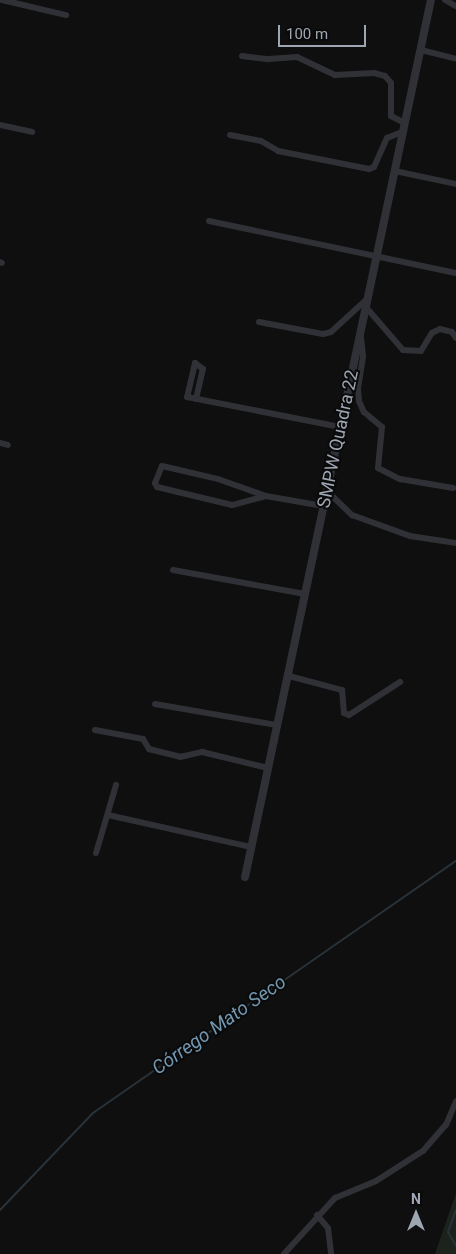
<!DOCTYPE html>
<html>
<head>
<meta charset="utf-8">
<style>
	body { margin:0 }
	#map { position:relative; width:456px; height:1254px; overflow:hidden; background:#0f0f10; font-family:Roboto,sans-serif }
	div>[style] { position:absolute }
	.green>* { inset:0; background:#1b231c }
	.stream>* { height:2px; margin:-1px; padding:0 1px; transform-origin:1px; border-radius:1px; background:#283339 }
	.minor>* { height:6px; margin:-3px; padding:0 3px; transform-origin:3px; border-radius:3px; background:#303136 }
	.tertiary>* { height:8px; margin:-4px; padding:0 4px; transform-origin:4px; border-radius:4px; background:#303136 }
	span { translate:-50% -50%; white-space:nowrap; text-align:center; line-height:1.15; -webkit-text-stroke:4px #0a0a0b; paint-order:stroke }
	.street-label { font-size:18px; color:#9fa6b3 }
	.water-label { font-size:19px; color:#7298b1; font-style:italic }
	.north { position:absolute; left:391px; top:1189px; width:50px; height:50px; -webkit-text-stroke:4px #0a0a0b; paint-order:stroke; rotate:0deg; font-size:14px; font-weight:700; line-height:20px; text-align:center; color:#9fa6b3 }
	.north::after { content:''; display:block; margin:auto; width:18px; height:22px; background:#9fa6b3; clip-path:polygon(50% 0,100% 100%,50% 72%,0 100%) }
	.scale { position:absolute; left:278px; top:25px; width:88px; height:22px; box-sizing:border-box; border:2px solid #9fa6b3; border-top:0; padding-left:6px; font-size:15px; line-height:18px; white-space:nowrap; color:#9fa6b3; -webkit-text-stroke:4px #0a0a0b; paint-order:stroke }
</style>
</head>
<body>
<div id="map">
	<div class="green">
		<i style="clip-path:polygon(456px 1193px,456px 1254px,435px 1254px)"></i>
	</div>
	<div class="stream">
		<i style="left:0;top:1210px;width:134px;rotate:-46.2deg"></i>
		<i style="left:93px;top:1113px;width:442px;rotate:-34.8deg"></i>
		<i style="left:456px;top:1210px;width:23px;rotate:110deg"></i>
		<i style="left:448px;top:1232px;width:16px;rotate:60deg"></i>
	</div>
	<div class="minor">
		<i style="left:2px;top:0;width:66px;rotate:13.2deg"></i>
		<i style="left:445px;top:0;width:13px;rotate:29deg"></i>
		<i style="left:421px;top:50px;width:36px;rotate:14deg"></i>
		<i style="left:242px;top:56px;width:26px;rotate:7deg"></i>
		<i style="left:268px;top:59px;width:29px;rotate:-4deg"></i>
		<i style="left:297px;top:57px;width:42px;rotate:25.3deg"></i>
		<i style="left:335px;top:75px;width:39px;rotate:-3deg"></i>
		<i style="left:374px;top:73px;width:11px;rotate:15deg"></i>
		<i style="left:385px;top:76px;width:9px;rotate:49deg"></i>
		<i style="left:391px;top:83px;width:33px;rotate:90deg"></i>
		<i style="left:391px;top:116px;width:16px;rotate:27deg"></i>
		<i style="left:0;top:125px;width:33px;rotate:12deg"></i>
		<i style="left:230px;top:135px;width:32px;rotate:11deg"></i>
		<i style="left:261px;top:141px;width:20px;rotate:30deg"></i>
		<i style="left:278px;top:151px;width:93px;rotate:11.2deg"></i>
		<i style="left:369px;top:169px;width:5px;rotate:-22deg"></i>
		<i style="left:374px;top:167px;width:32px;rotate:-66deg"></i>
		<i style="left:387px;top:138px;width:18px;rotate:-22deg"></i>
		<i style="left:395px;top:171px;width:62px;rotate:12deg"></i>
		<i style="left:209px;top:221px;width:252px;rotate:11.9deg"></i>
		<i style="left:0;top:262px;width:2px;rotate:27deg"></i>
		<i style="left:365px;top:306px;width:58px;rotate:49.2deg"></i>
		<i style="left:403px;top:350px;width:18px;rotate:3deg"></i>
		<i style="left:421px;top:351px;width:21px;rotate:-59deg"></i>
		<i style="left:432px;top:333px;width:9px;rotate:-27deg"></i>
		<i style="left:440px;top:329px;width:12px;rotate:14deg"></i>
		<i style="left:452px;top:332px;width:7px;rotate:56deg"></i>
		<i style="left:259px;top:322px;width:65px;rotate:10.6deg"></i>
		<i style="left:323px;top:334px;width:8px;rotate:-14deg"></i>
		<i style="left:331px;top:332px;width:49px;rotate:-42.5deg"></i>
		<i style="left:361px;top:337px;width:20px;rotate:84deg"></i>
		<i style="left:363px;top:357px;width:32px;rotate:99deg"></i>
		<i style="left:358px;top:389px;width:12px;rotate:85deg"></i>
		<i style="left:359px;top:401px;width:12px;rotate:66deg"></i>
		<i style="left:364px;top:412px;width:23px;rotate:40deg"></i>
		<i style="left:382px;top:427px;width:41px;rotate:95.6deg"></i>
		<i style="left:378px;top:468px;width:25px;rotate:27deg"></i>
		<i style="left:400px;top:479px;width:54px;rotate:9.6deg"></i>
		<i style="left:196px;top:399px;width:31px;rotate:-77deg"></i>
		<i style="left:203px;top:369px;width:10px;rotate:-143deg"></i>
		<i style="left:195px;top:363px;width:35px;rotate:103deg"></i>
		<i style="left:187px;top:397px;width:156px;rotate:11.1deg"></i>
		<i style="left:0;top:443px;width:8px;rotate:14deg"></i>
		<i style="left:327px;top:491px;width:35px;rotate:44deg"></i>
		<i style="left:352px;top:515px;width:62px;rotate:19.9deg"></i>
		<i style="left:410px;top:536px;width:47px;rotate:8.7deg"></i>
		<i style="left:266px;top:496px;width:35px;rotate:165deg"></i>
		<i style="left:232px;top:505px;width:77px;rotate:-166.5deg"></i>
		<i style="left:157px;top:487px;width:4px;rotate:-117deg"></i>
		<i style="left:155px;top:483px;width:18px;rotate:-68deg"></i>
		<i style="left:162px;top:466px;width:57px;rotate:13.1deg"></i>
		<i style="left:218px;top:479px;width:51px;rotate:19.5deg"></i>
		<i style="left:266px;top:496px;width:58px;rotate:10deg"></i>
		<i style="left:173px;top:570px;width:134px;rotate:10.3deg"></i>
		<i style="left:289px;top:676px;width:55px;rotate:14.8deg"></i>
		<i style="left:342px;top:690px;width:23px;rotate:85deg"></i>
		<i style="left:344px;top:713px;width:5px;rotate:22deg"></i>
		<i style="left:349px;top:715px;width:61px;rotate:-32.9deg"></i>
		<i style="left:155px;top:704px;width:124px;rotate:9.8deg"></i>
		<i style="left:95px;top:730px;width:49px;rotate:10.6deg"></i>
		<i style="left:143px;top:739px;width:12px;rotate:59deg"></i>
		<i style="left:149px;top:749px;width:32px;rotate:14deg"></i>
		<i style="left:180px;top:757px;width:23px;rotate:-13deg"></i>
		<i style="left:202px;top:752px;width:68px;rotate:13.6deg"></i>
		<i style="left:108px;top:815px;width:147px;rotate:12.6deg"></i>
		<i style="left:96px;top:853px;width:71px;rotate:-73.6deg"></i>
		<i style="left:317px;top:1215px;width:17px;rotate:50deg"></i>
		<i style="left:328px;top:1228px;width:26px;rotate:83deg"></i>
		<i style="left:284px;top:1254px;width:76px;rotate:-47.7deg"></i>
		<i style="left:335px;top:1198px;width:44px;rotate:-22.5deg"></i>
		<i style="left:376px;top:1181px;width:56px;rotate:-32.6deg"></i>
		<i style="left:423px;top:1151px;width:35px;rotate:-49deg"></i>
		<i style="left:446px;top:1125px;width:26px;rotate:-67deg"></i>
	</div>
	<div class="tertiary">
		<i style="left:245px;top:877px;width:897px;rotate:-78.03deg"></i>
	</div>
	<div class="street-label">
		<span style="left:338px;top:439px;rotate:-78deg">SMPW Quadra 22</span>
	</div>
	<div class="water-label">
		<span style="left:219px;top:1025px;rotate:-35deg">Córrego Mato Seco</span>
	</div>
	<div class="north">N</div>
	<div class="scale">100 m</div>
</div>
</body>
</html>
